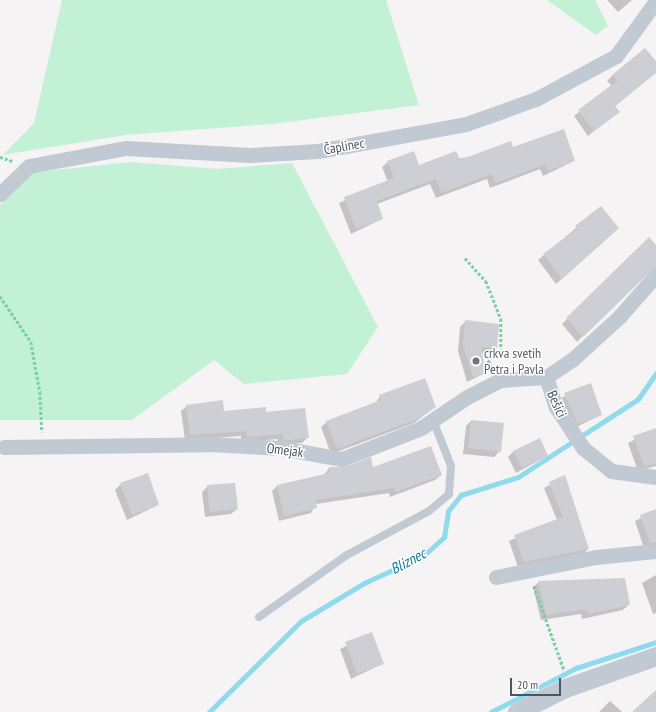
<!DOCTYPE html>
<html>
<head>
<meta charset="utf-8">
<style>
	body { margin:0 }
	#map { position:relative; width:656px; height:712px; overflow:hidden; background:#f5f3f3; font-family:"PT Sans Narrow",sans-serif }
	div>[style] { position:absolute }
	.green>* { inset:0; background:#c3f1d5 }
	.shadow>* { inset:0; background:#0003 }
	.stream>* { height:5px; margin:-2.5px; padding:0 2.5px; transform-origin:2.5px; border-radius:2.5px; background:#90daee }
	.building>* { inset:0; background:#cdcfd5 }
	.path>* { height:2.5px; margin-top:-1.25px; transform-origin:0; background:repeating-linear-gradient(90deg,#7ad0a6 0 3px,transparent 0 5px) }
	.service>* { height:8px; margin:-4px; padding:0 4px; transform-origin:4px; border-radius:4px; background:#c1cad2 }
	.minor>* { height:15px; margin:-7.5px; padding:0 7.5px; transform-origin:7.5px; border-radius:7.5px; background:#c1cad2 }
	.tertiary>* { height:19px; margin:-9.5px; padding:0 9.5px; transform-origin:9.5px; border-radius:9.5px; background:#c1cad2 }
	.dots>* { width:11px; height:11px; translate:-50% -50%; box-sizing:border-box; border:2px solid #fff; border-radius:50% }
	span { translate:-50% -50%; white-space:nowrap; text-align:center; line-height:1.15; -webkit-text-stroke:3px #fff; paint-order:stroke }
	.street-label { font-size:14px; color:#4a5661 }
	.worship-label { font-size:14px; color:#5b616d }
	.left { translate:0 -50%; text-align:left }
	.water-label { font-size:15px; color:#0c7c9b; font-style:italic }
	.scale { position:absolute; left:510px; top:678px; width:51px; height:18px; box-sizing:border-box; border:2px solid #4a5661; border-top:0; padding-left:5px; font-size:12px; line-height:14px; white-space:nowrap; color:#4a5661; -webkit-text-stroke:3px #fff; paint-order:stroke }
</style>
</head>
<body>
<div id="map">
	<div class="green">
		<i style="clip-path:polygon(62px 0,386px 0,419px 105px,272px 124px,125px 135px,3px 155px,34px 123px)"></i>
		<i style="clip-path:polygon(547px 0,595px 0,608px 26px,596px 35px)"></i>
		<i style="clip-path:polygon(130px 162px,218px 169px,292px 163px,378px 327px,347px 374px,244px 384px,214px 360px,132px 420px,0 420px,0 206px,19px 174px)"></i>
	</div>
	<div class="shadow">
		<i style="clip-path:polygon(607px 0,632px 0,618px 12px)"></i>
		<i style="clip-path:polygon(656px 63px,656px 72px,614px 107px,618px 112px,588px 136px,574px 116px,612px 86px,607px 81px,613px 75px)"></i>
		<i style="clip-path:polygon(512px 149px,574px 161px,543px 176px,540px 169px,490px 188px,487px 179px,436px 198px,430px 184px,377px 204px,382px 219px,351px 234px,339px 203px,388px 182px,382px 167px,388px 162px,419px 166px)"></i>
		<i style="clip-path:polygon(601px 207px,612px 234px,556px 284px,538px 260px)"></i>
		<i style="clip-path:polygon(649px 239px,656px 246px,656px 270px,643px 274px,577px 342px,562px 324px)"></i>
		<i style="clip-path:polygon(466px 321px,496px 348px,490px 353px,481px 353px,485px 373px,467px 382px,458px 351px,460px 327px)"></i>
		<i style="clip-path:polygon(590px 384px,601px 415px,572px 429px,559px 399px)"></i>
		<i style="clip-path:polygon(380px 396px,435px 407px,414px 423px,331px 454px,321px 427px,327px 422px,375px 404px)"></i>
		<i style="clip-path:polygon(187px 406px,223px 412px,308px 437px,302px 443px,278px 444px,278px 439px,241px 442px,241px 436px,185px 440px,181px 411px)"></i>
		<i style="clip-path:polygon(471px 421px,500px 451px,494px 457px,463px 454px,466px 426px)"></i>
		<i style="clip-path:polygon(656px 429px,656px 466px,638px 471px,628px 443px)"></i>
		<i style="clip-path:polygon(514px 451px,547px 456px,516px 473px,508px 457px)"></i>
		<i style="clip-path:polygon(329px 468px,372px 469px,441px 475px,435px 480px,390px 497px,389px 493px,316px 504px,311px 513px,279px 521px,272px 491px,277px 486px,324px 475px)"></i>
		<i style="clip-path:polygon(565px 476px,588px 549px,583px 554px,518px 567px,509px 541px,557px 520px,544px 488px)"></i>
		<i style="clip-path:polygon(121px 484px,158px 505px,127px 520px,115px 490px)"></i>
		<i style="clip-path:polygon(208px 486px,237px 509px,231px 514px,205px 517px,202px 492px)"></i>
		<i style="clip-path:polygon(656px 510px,656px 548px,644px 548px,635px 521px)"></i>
		<i style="clip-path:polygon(656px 575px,656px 613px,653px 614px,642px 583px)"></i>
		<i style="clip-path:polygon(539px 582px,629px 604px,623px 610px,582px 619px,581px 614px,541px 620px,533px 587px)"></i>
		<i style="clip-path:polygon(371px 634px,382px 664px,351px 679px,340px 649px)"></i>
		<i style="clip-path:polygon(610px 701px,622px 712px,599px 712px)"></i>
	</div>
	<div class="stream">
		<i style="left:209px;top:712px;width:129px;rotate:-44.7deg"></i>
		<i style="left:301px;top:621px;width:74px;rotate:-31.1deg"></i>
		<i style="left:364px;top:583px;width:65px;rotate:-24.6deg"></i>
		<i style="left:423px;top:556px;width:28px;rotate:-42deg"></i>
		<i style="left:444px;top:537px;width:26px;rotate:-81deg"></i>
		<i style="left:448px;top:511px;width:21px;rotate:-51deg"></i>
		<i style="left:461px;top:495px;width:60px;rotate:-17.5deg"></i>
		<i style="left:518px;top:477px;width:143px;rotate:-33deg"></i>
		<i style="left:638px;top:399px;width:32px;rotate:-55deg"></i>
		<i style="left:491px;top:712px;width:96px;rotate:-27.4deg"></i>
		<i style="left:576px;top:668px;width:84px;rotate:-18deg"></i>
	</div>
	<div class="building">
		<i style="clip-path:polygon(645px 48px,656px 61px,656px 73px,615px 106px,620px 112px,594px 131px,578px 110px,617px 81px,612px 75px)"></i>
		<i style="clip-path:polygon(564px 129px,575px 161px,548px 171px,546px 164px,495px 183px,492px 174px,441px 193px,436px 179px,377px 201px,383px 219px,356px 229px,344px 197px,394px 178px,387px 161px,414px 151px,419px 165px,456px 151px,460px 160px,511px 141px,513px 147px)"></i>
		<i style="clip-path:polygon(601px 206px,619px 228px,562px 279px,543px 254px,577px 229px,575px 226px)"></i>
		<i style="clip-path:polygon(649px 237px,656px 245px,656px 266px,583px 337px,566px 318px)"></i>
		<i style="clip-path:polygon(465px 320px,499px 324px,497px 348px,481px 347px,486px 374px,473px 377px,463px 345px)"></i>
		<i style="clip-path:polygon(425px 378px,436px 407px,420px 418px,337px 449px,326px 421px,381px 400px,379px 395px)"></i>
		<i style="clip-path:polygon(591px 383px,602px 415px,578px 424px,564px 393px)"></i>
		<i style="clip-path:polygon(223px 400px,224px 411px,266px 407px,266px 412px,305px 408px,309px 438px,288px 440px,283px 439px,283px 434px,247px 437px,246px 431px,190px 435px,186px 405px)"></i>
		<i style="clip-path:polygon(471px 420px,504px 423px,501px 452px,468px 448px)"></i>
		<i style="clip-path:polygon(656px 428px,656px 464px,644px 466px,633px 436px)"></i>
		<i style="clip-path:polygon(540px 438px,548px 456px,522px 468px,513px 451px)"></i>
		<i style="clip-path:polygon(431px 446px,442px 475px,396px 492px,394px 488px,316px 500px,317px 508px,284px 516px,277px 485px,330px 473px,329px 467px,345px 467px,371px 457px,373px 467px)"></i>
		<i style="clip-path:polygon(148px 473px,159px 505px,132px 515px,120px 483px)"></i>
		<i style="clip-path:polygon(565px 475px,589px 549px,524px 562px,514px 535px,563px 517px,549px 482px)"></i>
		<i style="clip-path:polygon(235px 483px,238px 509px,210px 512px,207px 485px)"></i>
		<i style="clip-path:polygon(656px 509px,656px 542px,650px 543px,640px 515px)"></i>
		<i style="clip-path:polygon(625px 578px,630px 605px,588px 614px,587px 609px,546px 615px,538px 581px)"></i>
		<i style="clip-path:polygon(372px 632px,384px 664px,357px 674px,345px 642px)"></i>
		<i style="clip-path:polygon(656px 690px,656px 712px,632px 712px)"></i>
	</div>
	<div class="path">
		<i style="left:0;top:157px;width:13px;rotate:18deg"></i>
		<i style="left:465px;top:258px;width:31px;rotate:48deg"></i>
		<i style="left:486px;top:281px;width:41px;rotate:68.5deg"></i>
		<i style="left:501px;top:319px;width:32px;rotate:90deg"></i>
		<i style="left:501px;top:351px;width:17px;rotate:180deg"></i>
		<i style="left:484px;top:351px;width:19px;rotate:65deg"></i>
		<i style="left:0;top:296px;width:55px;rotate:56deg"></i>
		<i style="left:31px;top:342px;width:51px;rotate:79.8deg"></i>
		<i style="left:40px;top:392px;width:40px;rotate:87.1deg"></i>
		<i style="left:534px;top:586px;width:89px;rotate:70.3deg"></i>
	</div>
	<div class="service">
		<i style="left:259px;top:617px;width:108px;rotate:-35.2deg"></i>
		<i style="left:347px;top:555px;width:93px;rotate:-28.2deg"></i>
		<i style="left:429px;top:511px;width:26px;rotate:-40deg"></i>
		<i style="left:449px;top:494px;width:28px;rotate:-86deg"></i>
		<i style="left:451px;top:466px;width:49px;rotate:-111.4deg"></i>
	</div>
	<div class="minor">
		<i style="left:0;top:194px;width:40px;rotate:-44deg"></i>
		<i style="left:29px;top:166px;width:99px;rotate:-10.5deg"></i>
		<i style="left:126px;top:148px;width:124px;rotate:3.2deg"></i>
		<i style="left:250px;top:155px;width:68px;rotate:-3.4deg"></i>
		<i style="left:318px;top:151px;width:150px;rotate:-10.3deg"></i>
		<i style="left:466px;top:124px;width:74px;rotate:-19.7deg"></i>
		<i style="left:536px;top:99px;width:91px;rotate:-28.3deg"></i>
		<i style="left:616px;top:56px;width:68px;rotate:-54deg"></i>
		<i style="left:656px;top:275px;width:56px;rotate:131.4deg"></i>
		<i style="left:619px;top:317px;width:62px;rotate:137.6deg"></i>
		<i style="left:573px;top:359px;width:32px;rotate:146deg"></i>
		<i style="left:546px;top:377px;width:32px;rotate:72deg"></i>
		<i style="left:556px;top:407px;width:49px;rotate:56.6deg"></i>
		<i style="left:583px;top:448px;width:36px;rotate:39deg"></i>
		<i style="left:611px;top:471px;width:45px;rotate:7.6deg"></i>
		<i style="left:4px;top:447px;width:205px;rotate:-0.8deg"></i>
		<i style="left:209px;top:444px;width:73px;rotate:3.1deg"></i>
		<i style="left:282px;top:448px;width:61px;rotate:10.4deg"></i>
		<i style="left:342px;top:459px;width:85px;rotate:-21.4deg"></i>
		<i style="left:421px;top:428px;width:55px;rotate:-34deg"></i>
		<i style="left:467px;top:397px;width:38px;rotate:-27deg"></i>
		<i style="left:501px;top:380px;width:45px;rotate:-3.8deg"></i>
		<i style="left:496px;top:577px;width:102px;rotate:-11.3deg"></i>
		<i style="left:596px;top:557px;width:60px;rotate:-5.7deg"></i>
	</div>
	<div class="tertiary">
		<i style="left:517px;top:712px;width:54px;rotate:-26.6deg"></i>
		<i style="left:565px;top:688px;width:96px;rotate:-19.4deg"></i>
	</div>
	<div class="dots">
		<i style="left:476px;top:361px;background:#6b7280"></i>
	</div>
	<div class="street-label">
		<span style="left:344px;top:146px;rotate:-10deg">Čaplinec</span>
		<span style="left:557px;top:404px;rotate:66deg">Bešići</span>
		<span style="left:285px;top:450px;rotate:7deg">Omejak</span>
	</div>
	<div class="worship-label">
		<span class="left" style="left:484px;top:361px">crkva svetih<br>Petra i Pavla</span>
	</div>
	<div class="water-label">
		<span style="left:408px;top:561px;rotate:-28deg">Bliznec</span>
	</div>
	<div class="scale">20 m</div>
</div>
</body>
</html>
